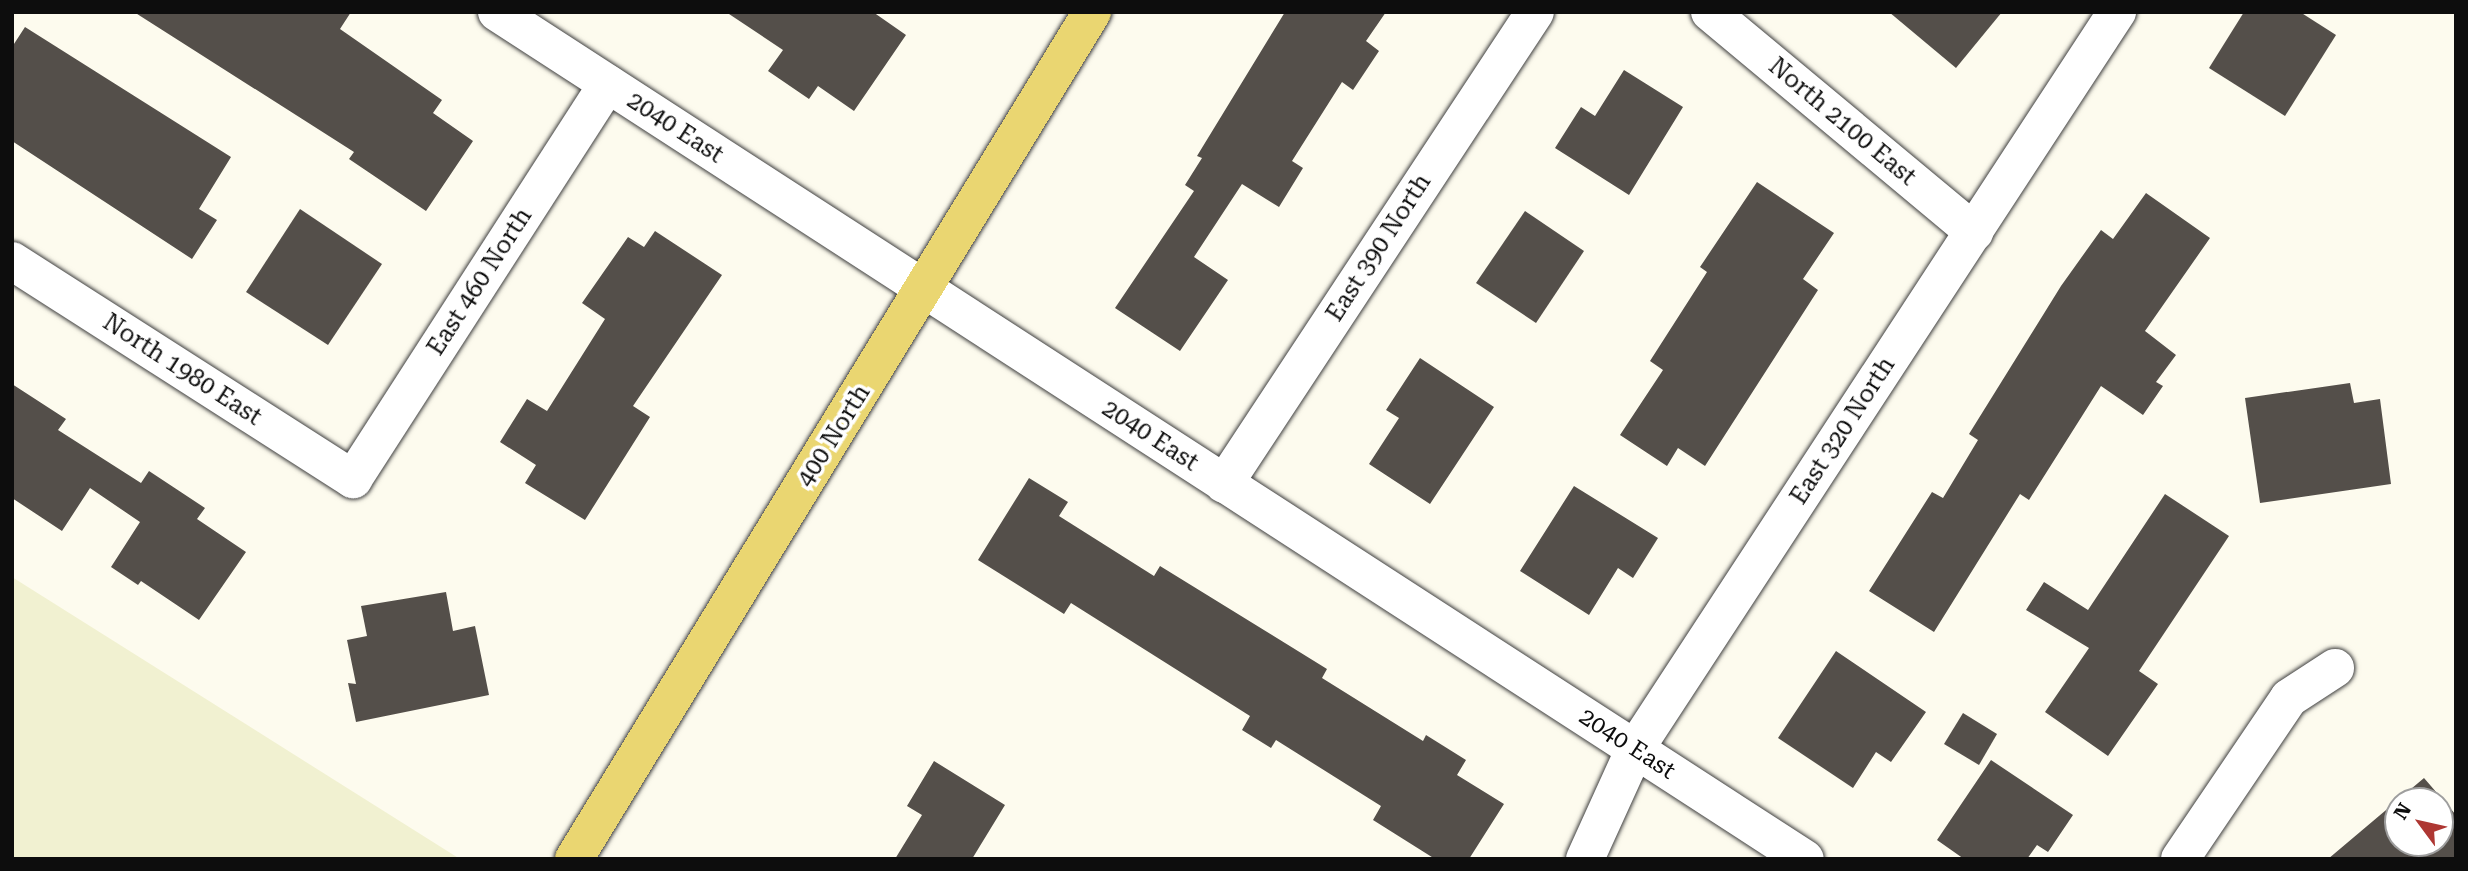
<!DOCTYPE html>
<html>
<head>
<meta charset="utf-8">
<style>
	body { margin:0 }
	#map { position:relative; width:2468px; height:871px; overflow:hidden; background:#fdfbee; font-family:"Roboto Serif",serif }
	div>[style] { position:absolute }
	.farmland>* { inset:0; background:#f1f1d1 }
	.building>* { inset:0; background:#544f4a }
	.roads { filter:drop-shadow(0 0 2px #404040) drop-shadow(0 0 2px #404040) }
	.minor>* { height:38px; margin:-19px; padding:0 19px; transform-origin:19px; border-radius:19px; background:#fff }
	.major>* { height:38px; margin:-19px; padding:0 19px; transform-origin:19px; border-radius:19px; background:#ead671 }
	span { translate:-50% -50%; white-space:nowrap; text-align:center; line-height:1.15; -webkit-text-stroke:7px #fff; paint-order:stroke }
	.street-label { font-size:24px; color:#0d0d0d }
	.frame { position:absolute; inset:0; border:14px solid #0d0d0d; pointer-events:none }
	.north { position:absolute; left:2384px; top:787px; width:70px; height:70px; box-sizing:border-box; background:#fff; border:2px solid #9e9e9e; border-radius:50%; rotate:303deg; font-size:19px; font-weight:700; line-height:28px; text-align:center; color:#0d0d0d }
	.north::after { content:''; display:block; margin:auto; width:24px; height:32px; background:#ae3733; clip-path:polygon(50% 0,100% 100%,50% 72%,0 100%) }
</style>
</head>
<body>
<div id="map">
	<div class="farmland">
		<i style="clip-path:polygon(12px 577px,460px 859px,12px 859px)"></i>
	</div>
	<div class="building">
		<i style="clip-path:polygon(134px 12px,351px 12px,340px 29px,442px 100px,433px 113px,473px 141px,426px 211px,349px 159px,354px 152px)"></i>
		<i style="clip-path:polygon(726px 12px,873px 12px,906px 35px,854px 111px,818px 86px,809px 99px,768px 71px,783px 50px)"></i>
		<i style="clip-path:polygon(1285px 12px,1386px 12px,1366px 41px,1379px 51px,1353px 90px,1342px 82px,1292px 161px,1303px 168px,1279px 207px,1242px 184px,1194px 257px,1228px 280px,1180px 351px,1115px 308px,1194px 191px,1185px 185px,1202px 158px,1197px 156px)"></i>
		<i style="clip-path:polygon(1889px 12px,2002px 12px,1956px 68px)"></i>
		<i style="clip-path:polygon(2244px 12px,2300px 12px,2336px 35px,2285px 116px,2209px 68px)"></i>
		<i style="clip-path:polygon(25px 27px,231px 157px,199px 209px,217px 220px,192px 259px,12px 141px,12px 47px)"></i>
		<i style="clip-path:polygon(1624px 70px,1683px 107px,1629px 195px,1555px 148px,1581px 107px,1595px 116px)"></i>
		<i style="clip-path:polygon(1757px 182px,1834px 233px,1803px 279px,1818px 290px,1705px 466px,1678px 448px,1667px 466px,1620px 435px,1663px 370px,1650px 361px,1707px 272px,1700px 267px)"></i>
		<i style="clip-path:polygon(2146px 193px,2210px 238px,2145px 331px,2176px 355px,2156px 382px,2163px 386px,2143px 415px,2101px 386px,2029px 500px,2020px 494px,1934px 632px,1869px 591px,1932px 492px,1943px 498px,1978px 440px,1969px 434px,2061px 286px,2101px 230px,2113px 239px)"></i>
		<i style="clip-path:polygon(300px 209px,382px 264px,328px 345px,246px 292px)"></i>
		<i style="clip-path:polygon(1525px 211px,1584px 251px,1536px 323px,1476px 283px)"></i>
		<i style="clip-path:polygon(655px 231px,722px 275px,633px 406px,650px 417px,585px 520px,525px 483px,536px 465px,500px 442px,527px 399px,547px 411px,605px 319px,582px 303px,628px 237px,644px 247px)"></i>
		<i style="clip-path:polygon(1420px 358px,1494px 407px,1430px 504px,1369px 464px,1399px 418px,1386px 410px)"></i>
		<i style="clip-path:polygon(2350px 383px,2354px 403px,2380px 399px,2391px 484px,2260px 503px,2245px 398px)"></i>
		<i style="clip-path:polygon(12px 384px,66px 419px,58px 430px,141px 483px,149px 471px,205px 508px,197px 519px,246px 552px,199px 620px,141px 581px,138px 585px,111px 567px,140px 522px,90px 488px,62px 531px,12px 498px)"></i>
		<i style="clip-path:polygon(1029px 478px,1068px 502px,1059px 516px,1154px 576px,1160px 566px,1327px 669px,1322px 678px,1423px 741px,1426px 735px,1466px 760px,1457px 775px,1504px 804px,1469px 859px,1435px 859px,1373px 820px,1381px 806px,1276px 740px,1271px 748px,1242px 730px,1250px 716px,1071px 603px,1064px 614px,978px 560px)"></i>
		<i style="clip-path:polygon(1574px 486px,1658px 538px,1633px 578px,1618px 568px,1589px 615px,1520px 571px)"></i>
		<i style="clip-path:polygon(2165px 494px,2229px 536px,2139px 671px,2158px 684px,2108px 756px,2045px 712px,2089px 648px,2026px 610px,2044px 582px,2088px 610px)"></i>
		<i style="clip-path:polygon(446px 592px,453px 631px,475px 626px,489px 695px,356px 722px,348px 683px,356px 684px,347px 640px,367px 636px,361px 606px)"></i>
		<i style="clip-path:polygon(1836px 651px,1926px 712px,1891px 762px,1876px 752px,1853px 788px,1778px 738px)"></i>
		<i style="clip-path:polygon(1963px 713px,1997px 734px,1979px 765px,1944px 744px)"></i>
		<i style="clip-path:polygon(1991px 760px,2073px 815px,2048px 852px,2037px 845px,2027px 859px,1964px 859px,1937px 840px)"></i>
		<i style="clip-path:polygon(934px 761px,1005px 805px,972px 859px,895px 859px,922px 815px,907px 806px)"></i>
		<i style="clip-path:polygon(evenodd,2424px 778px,2456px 815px,2456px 859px,2328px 859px,2424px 778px,2398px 801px,2440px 801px,2440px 843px,2398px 843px,2398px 801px)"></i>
	</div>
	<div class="roads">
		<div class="minor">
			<i style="left:497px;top:12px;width:1558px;rotate:32.93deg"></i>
			<i style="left:1710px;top:12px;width:344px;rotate:39.8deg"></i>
			<i style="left:12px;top:261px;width:405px;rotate:32.6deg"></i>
			<i style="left:353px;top:479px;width:470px;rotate:-57.2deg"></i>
			<i style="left:1224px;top:484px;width:565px;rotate:-56.62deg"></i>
			<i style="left:1585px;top:859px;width:121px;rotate:-65.6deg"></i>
			<i style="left:1635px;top:749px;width:881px;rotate:-56.82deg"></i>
			<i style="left:2180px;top:859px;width:194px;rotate:-55.9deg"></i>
			<i style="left:2289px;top:698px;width:55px;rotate:-33.1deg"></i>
		</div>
		<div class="major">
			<i style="left:574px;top:859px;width:993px;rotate:-58.55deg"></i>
		</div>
	</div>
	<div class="street-label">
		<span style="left:1842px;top:122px;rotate:40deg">North 2100 East</span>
		<span style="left:675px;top:128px;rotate:33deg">2040 East</span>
		<span style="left:1379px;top:248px;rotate:-57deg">East 390 North</span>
		<span style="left:480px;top:282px;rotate:-57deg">East 460 North</span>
		<span style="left:182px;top:370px;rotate:33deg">North 1980 East</span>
		<span style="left:1843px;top:431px;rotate:-57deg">East 320 North</span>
		<span style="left:834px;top:436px;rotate:-58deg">400 North</span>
		<span style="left:1150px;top:436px;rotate:33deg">2040 East</span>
		<span style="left:1627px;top:744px;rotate:33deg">2040 East</span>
	</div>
	<div class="frame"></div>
	<div class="north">N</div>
</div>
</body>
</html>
